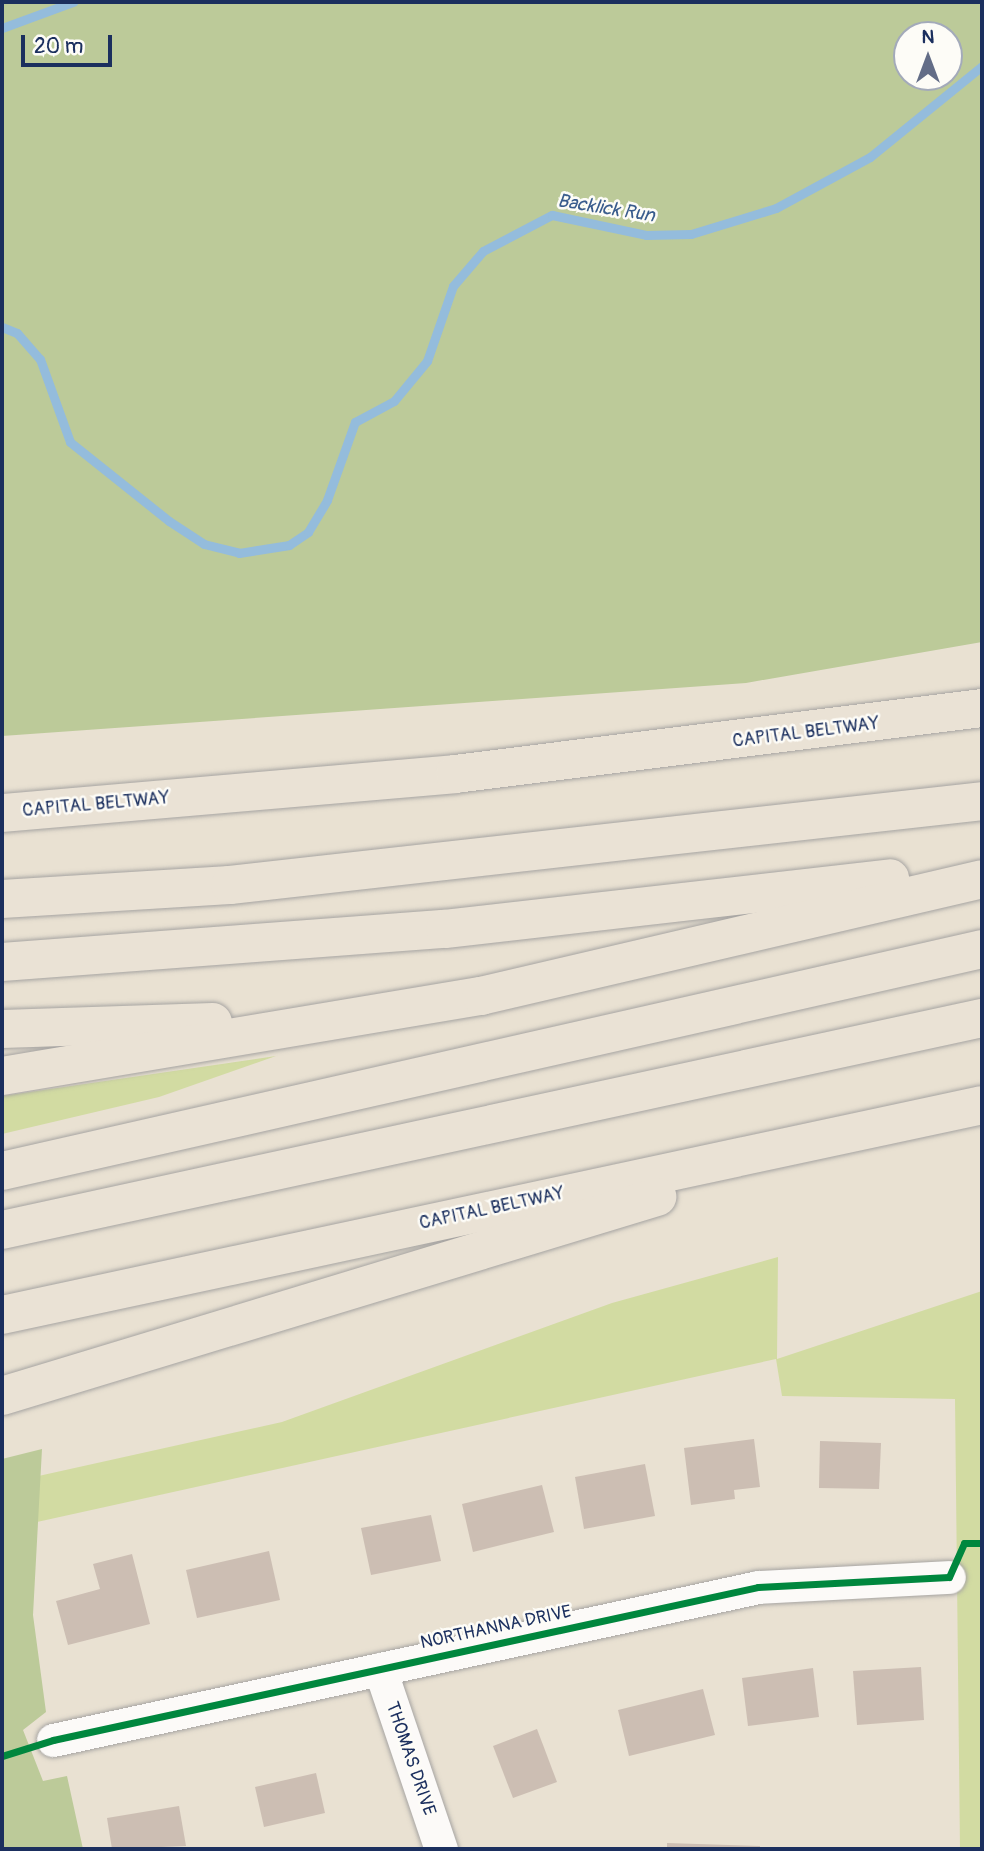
<!DOCTYPE html>
<html>
<head>
<meta charset="utf-8">
<style>
	body { margin:0 }
	#map { position:relative; width:984px; height:1851px; overflow:hidden; background:#e9e1d2; font-family:Pangolin,sans-serif }
	div>[style] { position:absolute }
	.green>* { inset:0; background:#d2dba2 }
	.forest>* { inset:0; background:#bcca99 }
	.stream>* { height:9px; margin:-4.5px; padding:0 4.5px; transform-origin:4.5px; border-radius:4.5px; background:#94bcdc }
	.building>* { inset:0; background:#ccbeb3 }
	.roads { filter:drop-shadow(0 0 2px #a6a4a2) drop-shadow(0 0 2px #a6a4a2) }
	.minor>* { height:33px; margin:-16.5px; padding:0 16.5px; transform-origin:16.5px; border-radius:16.5px; background:#fcfaf8 }
	.motorway>* { height:38px; margin:-19px; padding:0 19px; transform-origin:19px; border-radius:19px; background:#eae2d5 }
	.cycleway>* { height:7px; margin:-3.5px; padding:0 3.5px; transform-origin:3.5px; border-radius:3.5px; background:#00873e }
	span { translate:-50% -50%; white-space:nowrap; text-align:center; line-height:1.15; -webkit-text-stroke:5px #fdfcf7; paint-order:stroke }
	.street-label { font-size:18px; color:#1b2f5e }
	.water-label { font-size:19px; color:#385b8c; font-style:italic }
	.frame { position:absolute; inset:0; border:4px solid #1b2f5e; pointer-events:none }
	.north { position:absolute; left:893px; top:21px; width:70px; height:70px; box-sizing:border-box; background:#fdfcf7; border:2px solid #a3aaba; border-radius:50%; rotate:0deg; font-size:19px; font-weight:700; line-height:28px; text-align:center; color:#1b2f5e }
	.north::after { content:''; display:block; margin:auto; width:24px; height:32px; background:#636d87; clip-path:polygon(50% 0,100% 100%,50% 72%,0 100%) }
	.scale { position:absolute; left:21px; top:35px; width:91px; height:32px; box-sizing:border-box; border:4px solid #1b2f5e; border-top:0; padding-left:9px; font-size:21px; line-height:24px; white-space:nowrap; color:#1b2f5e; -webkit-text-stroke:5px #fdfcf7; paint-order:stroke }
</style>
</head>
<body>
<div id="map">
	<div class="green">
		<i style="clip-path:polygon(276px 1056px,159px 1097px,2px 1134px,2px 1096px)"></i>
		<i style="clip-path:polygon(778px 1257px,777px 1359px,982px 1291px,982px 1849px,960px 1849px,955px 1399px,782px 1396px,776px 1359px,37px 1522px,34px 1477px,282px 1422px,612px 1303px)"></i>
	</div>
	<div class="forest">
		<i style="clip-path:polygon(evenodd,2px 2px,982px 2px,982px 642px,746px 683px,2px 736px,2px 2px,907px 35px,949px 35px,949px 77px,907px 77px,907px 35px)"></i>
		<i style="clip-path:polygon(42px 1449px,33px 1615px,46px 1712px,23px 1730px,43px 1781px,67px 1776px,83px 1849px,2px 1849px,2px 1459px)"></i>
	</div>
	<div class="stream">
		<i style="left:2px;top:28px;width:76px;rotate:-20.1deg"></i>
		<i style="left:2px;top:327px;width:16px;rotate:22deg"></i>
		<i style="left:17px;top:333px;width:35px;rotate:49deg"></i>
		<i style="left:40px;top:359px;width:88px;rotate:70.1deg"></i>
		<i style="left:70px;top:442px;width:127px;rotate:38.6deg"></i>
		<i style="left:169px;top:521px;width:42px;rotate:33.3deg"></i>
		<i style="left:204px;top:544px;width:36px;rotate:14deg"></i>
		<i style="left:239px;top:553px;width:51px;rotate:-9.1deg"></i>
		<i style="left:289px;top:545px;width:23px;rotate:-34deg"></i>
		<i style="left:308px;top:532px;width:37px;rotate:-59deg"></i>
		<i style="left:327px;top:500px;width:83px;rotate:-70.3deg"></i>
		<i style="left:355px;top:422px;width:44px;rotate:-28.3deg"></i>
		<i style="left:394px;top:401px;width:52px;rotate:-50.5deg"></i>
		<i style="left:427px;top:361px;width:79px;rotate:-70.9deg"></i>
		<i style="left:453px;top:286px;width:46px;rotate:-49.4deg"></i>
		<i style="left:483px;top:251px;width:78px;rotate:-27.6deg"></i>
		<i style="left:552px;top:215px;width:96px;rotate:12deg"></i>
		<i style="left:646px;top:235px;width:45px;rotate:-1.3deg"></i>
		<i style="left:691px;top:234px;width:89px;rotate:-17deg"></i>
		<i style="left:776px;top:208px;width:107px;rotate:-28.5deg"></i>
		<i style="left:870px;top:157px;width:144px;rotate:-39.1deg"></i>
	</div>
	<div class="building">
		<i style="clip-path:polygon(754px 1439px,760px 1487px,734px 1490px,735px 1499px,691px 1505px,684px 1448px)"></i>
		<i style="clip-path:polygon(820px 1441px,881px 1443px,879px 1489px,819px 1488px)"></i>
		<i style="clip-path:polygon(645px 1464px,655px 1516px,584px 1529px,575px 1477px)"></i>
		<i style="clip-path:polygon(542px 1485px,554px 1532px,473px 1552px,462px 1504px)"></i>
		<i style="clip-path:polygon(431px 1515px,441px 1561px,371px 1575px,361px 1528px)"></i>
		<i style="clip-path:polygon(269px 1551px,280px 1600px,197px 1618px,186px 1570px)"></i>
		<i style="clip-path:polygon(132px 1554px,150px 1624px,68px 1645px,56px 1601px,100px 1589px,93px 1564px)"></i>
		<i style="clip-path:polygon(921px 1667px,924px 1720px,857px 1725px,853px 1671px)"></i>
		<i style="clip-path:polygon(813px 1668px,819px 1717px,748px 1726px,742px 1678px)"></i>
		<i style="clip-path:polygon(703px 1689px,715px 1735px,629px 1756px,618px 1710px)"></i>
		<i style="clip-path:polygon(537px 1729px,557px 1782px,513px 1798px,493px 1746px)"></i>
		<i style="clip-path:polygon(316px 1773px,325px 1813px,264px 1827px,255px 1787px)"></i>
		<i style="clip-path:polygon(179px 1806px,186px 1846px,112px 1849px,107px 1818px)"></i>
		<i style="clip-path:polygon(667px 1843px,760px 1846px,760px 1849px,667px 1849px)"></i>
	</div>
	<div class="roads">
		<div class="minor">
			<i style="left:380px;top:1669px;width:190px;rotate:71.3deg"></i>
			<i style="left:53px;top:1740px;width:721px;rotate:-12.24deg"></i>
			<i style="left:758px;top:1587px;width:191px;rotate:-3deg"></i>
		</div>
		<div class="motorway">
			<i style="left:2px;top:813px;width:455px;rotate:-4.9deg"></i>
			<i style="left:455px;top:774px;width:531px;rotate:-7.14deg"></i>
			<i style="left:2px;top:899px;width:228px;rotate:-3.5deg"></i>
			<i style="left:230px;top:885px;width:757px;rotate:-6.37deg"></i>
			<i style="left:2px;top:962px;width:444px;rotate:-4.3deg"></i>
			<i style="left:445px;top:929px;width:448px;rotate:-6.5deg"></i>
			<i style="left:2px;top:1029px;width:211px;rotate:-1.9deg"></i>
			<i style="left:2px;top:1076px;width:486px;rotate:-9.5deg"></i>
			<i style="left:481px;top:996px;width:514px;rotate:-13.14deg"></i>
			<i style="left:2px;top:1171px;width:1005px;rotate:-12.76deg"></i>
			<i style="left:2px;top:1230px;width:1003px;rotate:-12.21deg"></i>
			<i style="left:2px;top:1315px;width:1002px;rotate:-12.09deg"></i>
			<i style="left:2px;top:1396px;width:685px;rotate:-16.9deg"></i>
		</div>
	</div>
	<div class="cycleway">
		<i style="left:2px;top:1756px;width:53px;rotate:-17.4deg"></i>
		<i style="left:53px;top:1740px;width:721px;rotate:-12.24deg"></i>
		<i style="left:758px;top:1587px;width:191px;rotate:-3deg"></i>
		<i style="left:949px;top:1577px;width:37px;rotate:-66deg"></i>
		<i style="left:964px;top:1543px;width:18px"></i>
	</div>
	<div class="street-label">
		<span style="left:806px;top:733px;rotate:-7deg">CAPITAL BELTWAY</span>
		<span style="left:96px;top:805px;rotate:-5deg">CAPITAL BELTWAY</span>
		<span style="left:492px;top:1209px;rotate:-12deg">CAPITAL BELTWAY</span>
		<span style="left:496px;top:1628px;rotate:-12deg">NORTHANNA DRIVE</span>
		<span style="left:410px;top:1759px;rotate:71deg">THOMAS DRIVE</span>
	</div>
	<div class="water-label">
		<span style="left:606px;top:209px;rotate:9deg">Backlick Run</span>
	</div>
	<div class="frame"></div>
	<div class="north">N</div>
	<div class="scale">20 m</div>
</div>
</body>
</html>
